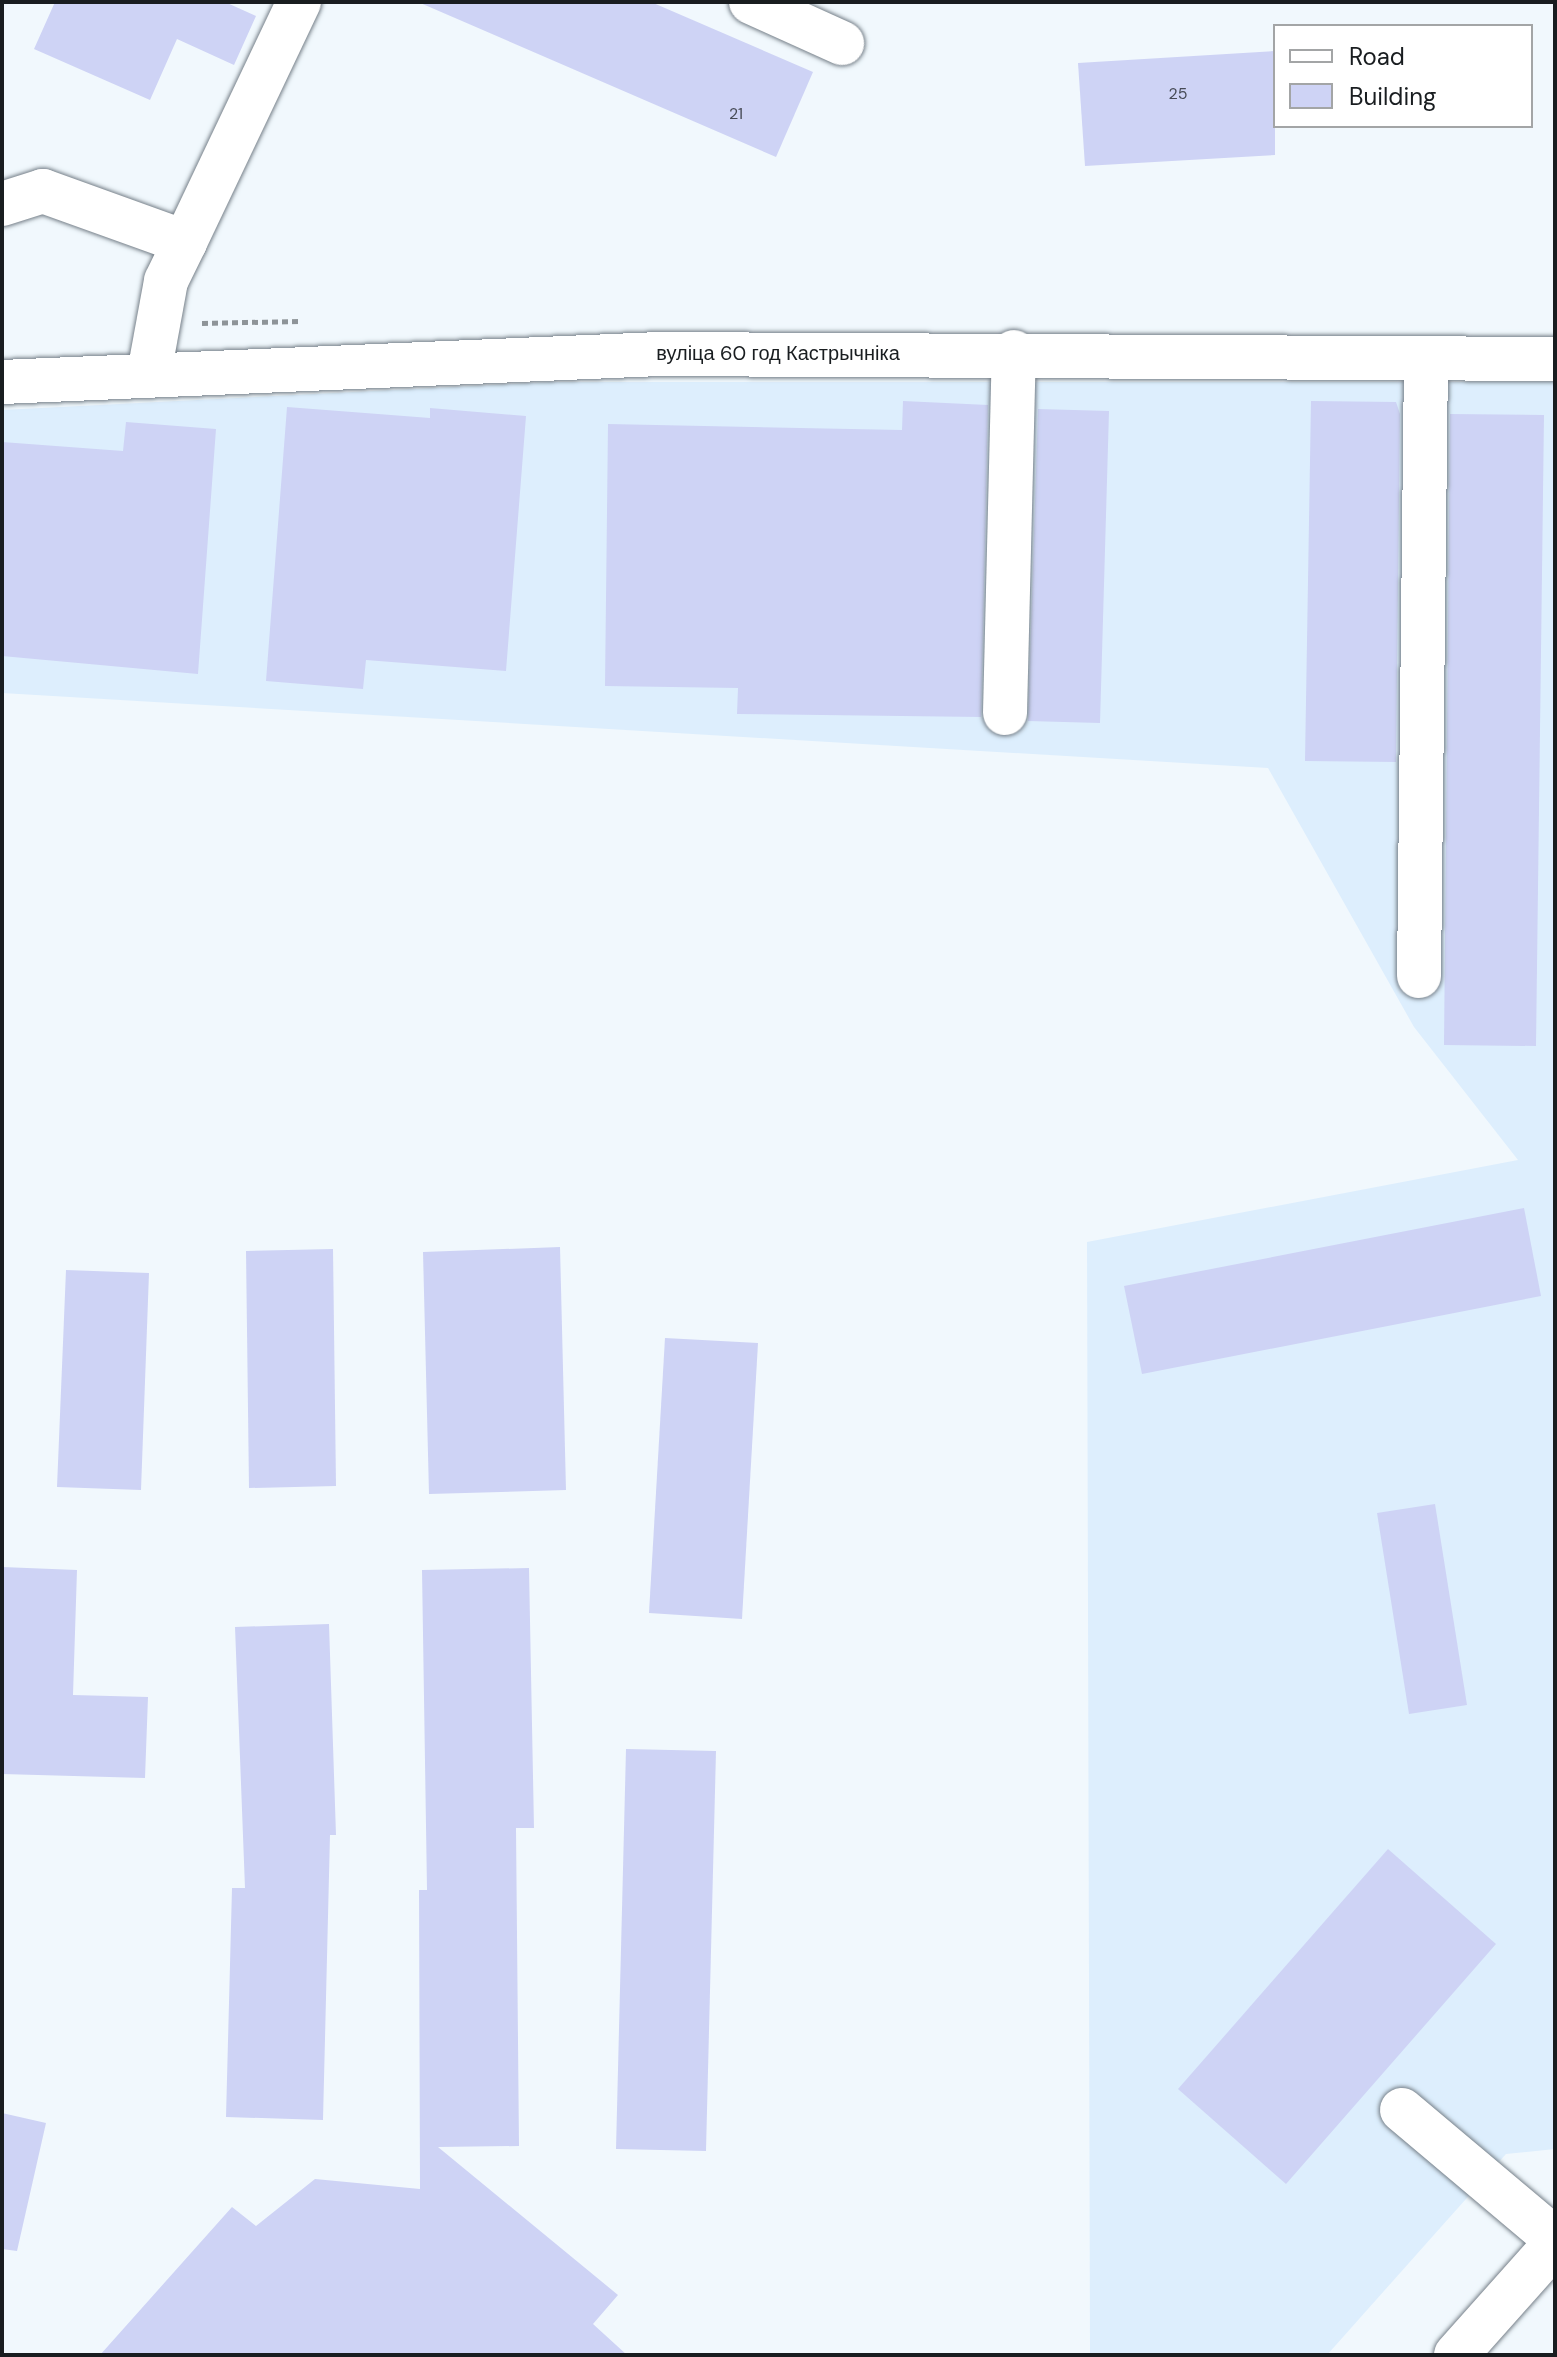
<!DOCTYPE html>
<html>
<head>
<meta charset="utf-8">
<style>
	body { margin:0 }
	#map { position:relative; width:1557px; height:2357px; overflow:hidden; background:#f1f8fd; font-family:"DM Sans",sans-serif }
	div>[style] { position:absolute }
	.built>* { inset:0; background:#ddeefd }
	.building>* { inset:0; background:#ced3f5 }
	.path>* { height:5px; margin-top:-2.5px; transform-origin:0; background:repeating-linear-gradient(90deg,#8e9498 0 6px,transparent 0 10px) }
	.roads { filter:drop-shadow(0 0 2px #768089) drop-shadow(0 0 2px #768089) }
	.minor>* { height:44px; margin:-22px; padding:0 22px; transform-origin:22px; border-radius:22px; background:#fff }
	span { translate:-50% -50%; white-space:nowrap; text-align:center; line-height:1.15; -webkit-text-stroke:6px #fff; paint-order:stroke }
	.number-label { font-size:16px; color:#464a55 }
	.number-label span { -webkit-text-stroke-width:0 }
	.street-label { font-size:20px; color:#191d20 }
	.frame { position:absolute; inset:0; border:4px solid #191d20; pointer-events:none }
	.legend { position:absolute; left:1273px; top:24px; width:260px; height:104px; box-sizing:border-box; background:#fff; border:2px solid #a3a5a6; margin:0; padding:10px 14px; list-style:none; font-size:24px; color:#191d20 }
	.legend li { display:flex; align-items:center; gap:16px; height:40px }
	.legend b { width:40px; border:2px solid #a3a5a6 }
</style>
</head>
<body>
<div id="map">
	<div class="built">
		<i style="clip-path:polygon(549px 382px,1555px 382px,1555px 2149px,1506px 2154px,1327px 2355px,1090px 2355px,1087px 1242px,1518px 1160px,1414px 1027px,1268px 768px,2px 693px,2px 410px)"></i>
	</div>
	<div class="building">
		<i style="clip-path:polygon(55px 2px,225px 2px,256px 16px,234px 65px,177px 39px,150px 100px,34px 49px)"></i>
		<i style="clip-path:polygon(418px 2px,651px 2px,813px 72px,776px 157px)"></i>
		<i style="clip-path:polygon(1275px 51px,1275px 155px,1085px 166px,1078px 63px)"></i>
		<i style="clip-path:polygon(903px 401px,988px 405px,981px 717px,737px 714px,738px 688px,605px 686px,608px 424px,902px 430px)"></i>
		<i style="clip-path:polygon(1311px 401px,1396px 402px,1400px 414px,1396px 762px,1305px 761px)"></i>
		<i style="clip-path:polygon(287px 407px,430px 418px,430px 408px,526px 416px,506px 671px,366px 660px,363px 689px,266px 681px)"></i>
		<i style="clip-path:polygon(1038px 409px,1109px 411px,1100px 723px,1028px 721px)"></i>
		<i style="clip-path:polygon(1450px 414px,1544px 415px,1536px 1046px,1444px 1045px)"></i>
		<i style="clip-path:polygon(126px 422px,216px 429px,198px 674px,2px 656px,2px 442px,123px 451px)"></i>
		<i style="clip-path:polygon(1524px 1208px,1541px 1296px,1142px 1374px,1124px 1286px)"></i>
		<i style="clip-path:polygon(560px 1247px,566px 1490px,429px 1494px,423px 1252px)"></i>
		<i style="clip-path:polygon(333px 1249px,336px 1486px,249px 1488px,246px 1251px)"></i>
		<i style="clip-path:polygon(66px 1270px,149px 1273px,141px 1490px,57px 1487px)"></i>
		<i style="clip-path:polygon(665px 1338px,758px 1343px,742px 1619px,649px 1613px)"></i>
		<i style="clip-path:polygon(1435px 1504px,1467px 1705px,1409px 1714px,1377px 1513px)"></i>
		<i style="clip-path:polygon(2px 1567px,77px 1570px,73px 1695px,148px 1697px,145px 1778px,2px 1774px)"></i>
		<i style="clip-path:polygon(529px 1568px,534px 1828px,516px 1828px,519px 2146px,438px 2147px,618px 2295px,593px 2324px,627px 2355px,100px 2355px,232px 2207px,256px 2226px,315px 2179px,420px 2189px,419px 1890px,427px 1890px,422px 1570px)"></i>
		<i style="clip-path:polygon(329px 1624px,336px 1835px,330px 1835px,323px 2120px,226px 2117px,232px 1888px,245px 1888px,235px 1627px)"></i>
		<i style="clip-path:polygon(626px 1749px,716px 1751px,706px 2151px,616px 2149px)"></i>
		<i style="clip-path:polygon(1388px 1849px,1496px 1944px,1286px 2184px,1178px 2089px)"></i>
		<i style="clip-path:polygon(2px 2113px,46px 2123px,17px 2251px,2px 2249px)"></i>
	</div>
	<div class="path">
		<i style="left:202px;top:323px;width:98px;rotate:-1.2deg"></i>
	</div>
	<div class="roads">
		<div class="minor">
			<i style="left:751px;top:2px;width:100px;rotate:24.3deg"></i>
			<i style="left:2px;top:204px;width:43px;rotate:-17.6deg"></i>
			<i style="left:43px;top:191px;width:151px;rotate:19.8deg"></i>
			<i style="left:185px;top:242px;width:43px;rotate:116deg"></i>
			<i style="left:166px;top:281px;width:95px;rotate:100.4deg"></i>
			<i style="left:185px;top:242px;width:266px;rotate:-64.6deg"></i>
			<i style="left:2px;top:382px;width:658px;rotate:-2.44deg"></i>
			<i style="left:659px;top:354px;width:896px;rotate:0.32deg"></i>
			<i style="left:1005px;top:713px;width:361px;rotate:-88.6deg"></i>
			<i style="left:1419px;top:976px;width:617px;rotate:-89.35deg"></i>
			<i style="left:1402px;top:2110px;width:200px;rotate:40.1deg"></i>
			<i style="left:1456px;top:2355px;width:149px;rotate:-48.3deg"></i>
		</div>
	</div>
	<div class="number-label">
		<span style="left:1178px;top:94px">25</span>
		<span style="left:736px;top:114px">21</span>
	</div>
	<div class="street-label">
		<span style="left:778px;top:353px">вуліца 60 год Кастрычніка</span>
	</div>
	<div class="frame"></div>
	<ul class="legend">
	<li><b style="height:10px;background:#fff"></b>Road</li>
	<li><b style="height:22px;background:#ced3f5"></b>Building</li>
	</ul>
</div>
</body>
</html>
